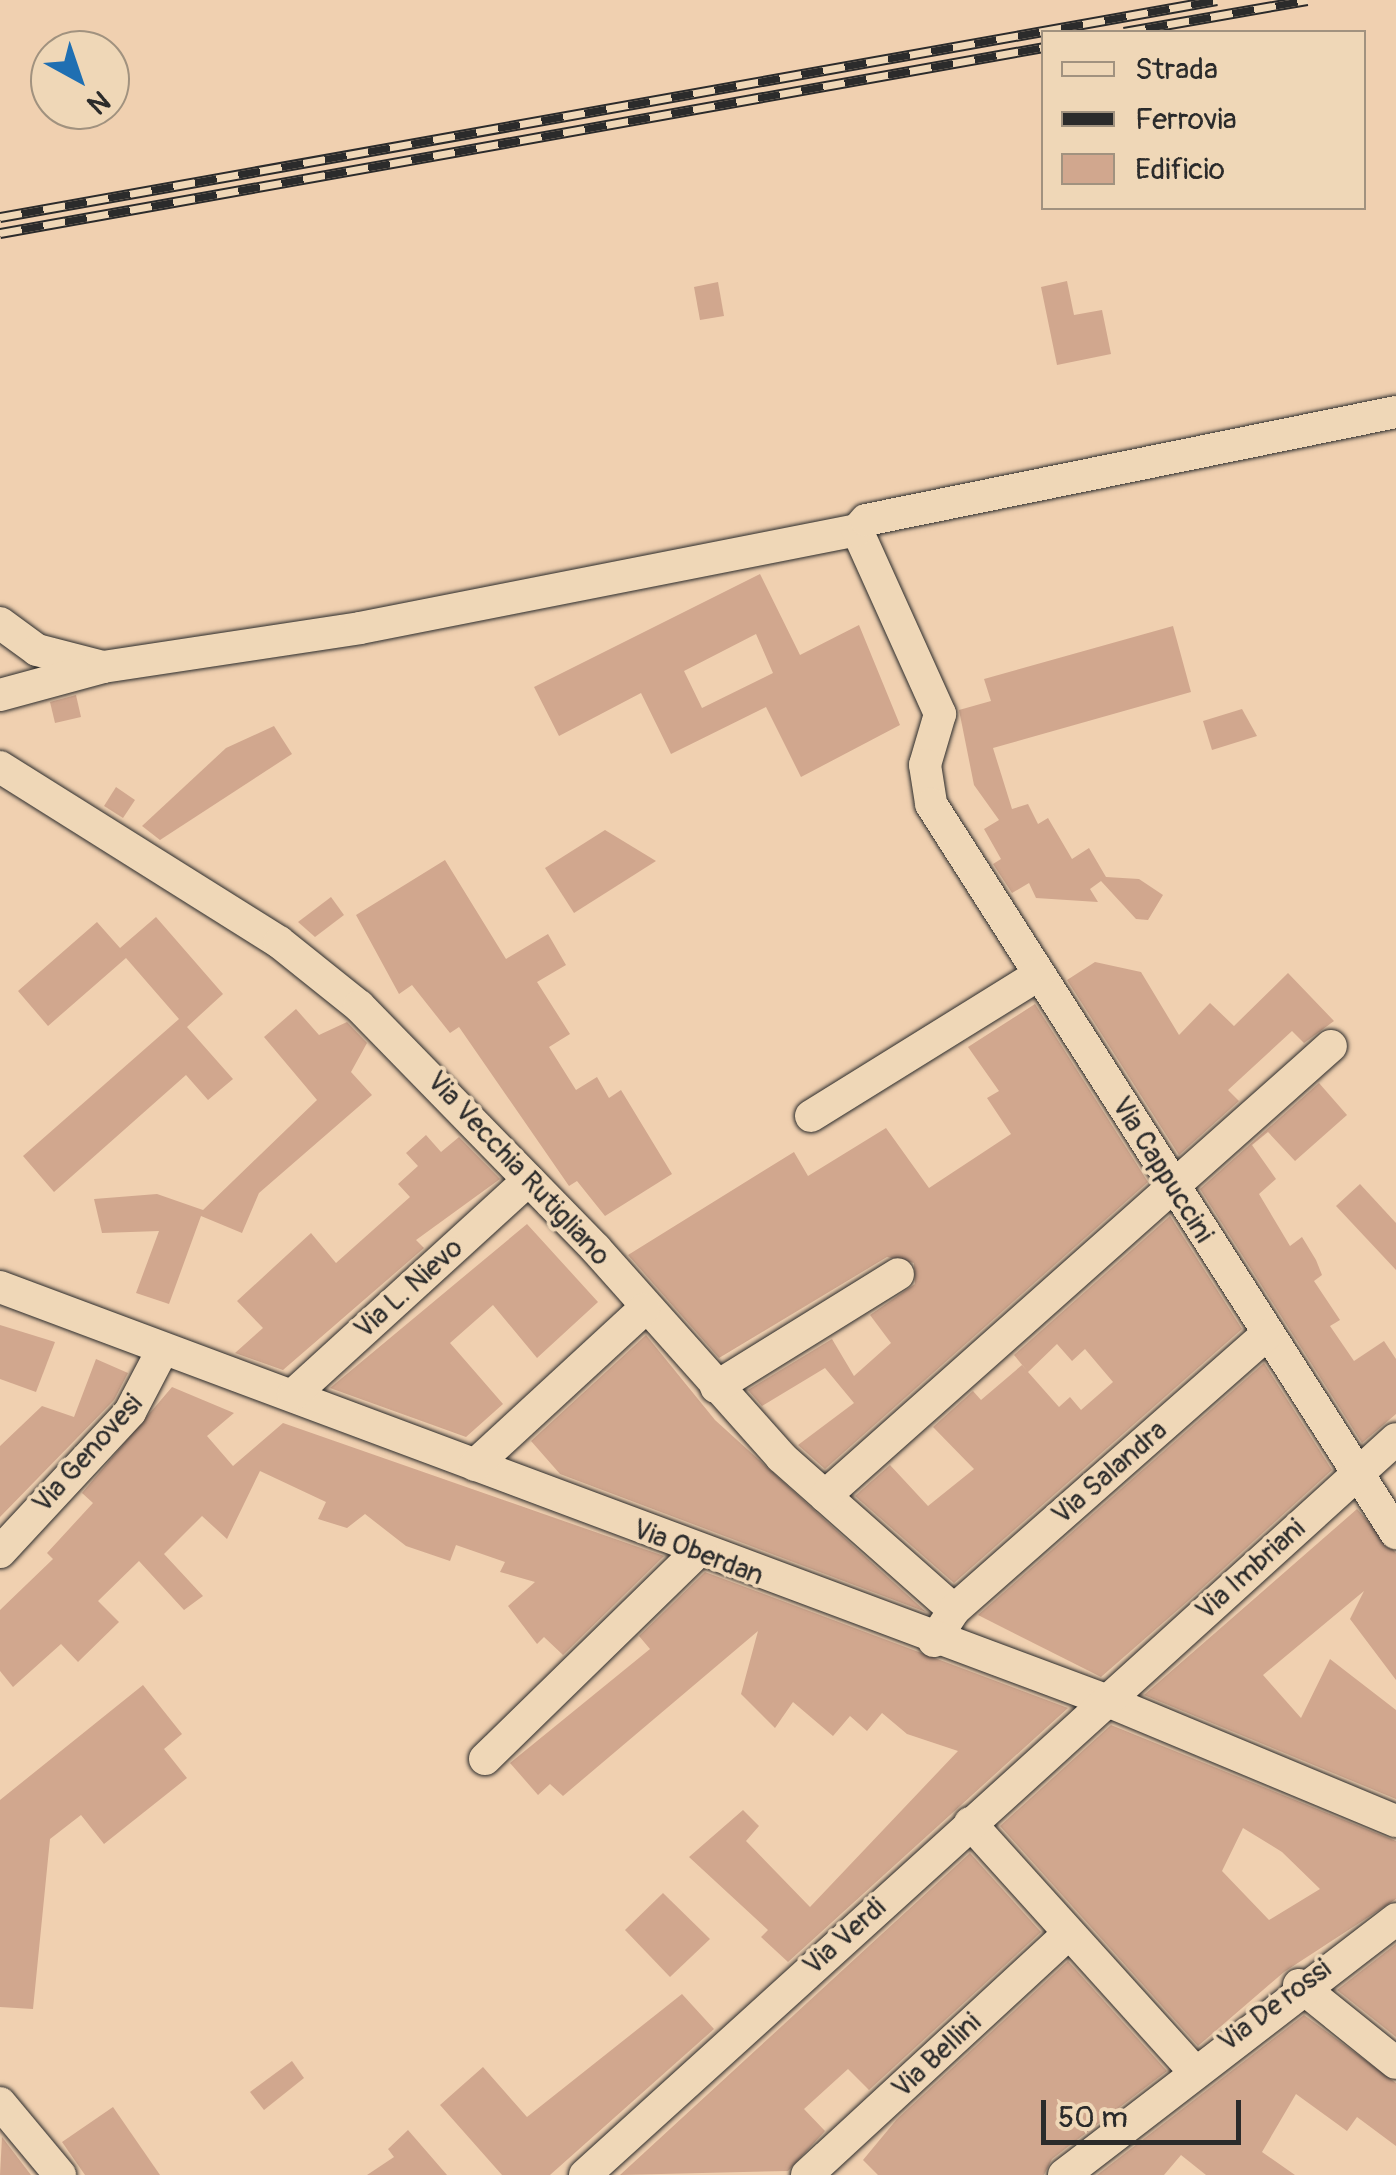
<!DOCTYPE html>
<html>
<head>
<meta charset="utf-8">
<style>
	body { margin:0 }
	#map { position:relative; width:1396px; height:2175px; overflow:hidden; background:#f0d0b0; font-family:Pangolin,sans-serif }
	div>[style] { position:absolute }
	.building>* { inset:0; background:#d1a78e }
	.roads { filter:drop-shadow(0 0 2px #2b2b2b) drop-shadow(0 0 2px #2b2b2b) }
	.minor>* { height:32px; margin:-16px; padding:0 16px; transform-origin:16px; border-radius:16px; background:#efd7b7 }
	.rail>* { height:11px; margin-top:-5.5px; transform-origin:0; background:repeating-linear-gradient(90deg,#efd7b7 0 22px,#2b2b2b 0 44px); box-sizing:border-box; border-block:2px solid #2b2b2b }
	span { translate:-50% -50%; white-space:nowrap; text-align:center; line-height:1.15; -webkit-text-stroke:8px #efd7b7; paint-order:stroke }
	.street-label { font-size:28px; color:#2b2b2b }
	.legend { position:absolute; left:1041px; top:30px; width:325px; height:180px; box-sizing:border-box; background:#efd7b7; border:2px solid #a1927f; margin:0; padding:12px 18px; list-style:none; font-size:30px; color:#2b2b2b }
	.legend li { display:flex; align-items:center; gap:20px; height:50px }
	.legend b { width:50px; border:2px solid #a1927f }
	.north { position:absolute; left:30px; top:30px; width:100px; height:100px; box-sizing:border-box; background:#efd7b7; border:2px solid #a1927f; border-radius:50%; rotate:140deg; font-size:28px; font-weight:700; line-height:40px; text-align:center; color:#2b2b2b }
	.north::after { content:''; display:block; margin:auto; width:35px; height:45px; background:#1f6fb2; clip-path:polygon(50% 0,100% 100%,50% 72%,0 100%) }
	.scale { position:absolute; left:1041px; top:2100px; width:200px; height:45px; box-sizing:border-box; border:5px solid #2b2b2b; border-top:0; padding-left:12px; font-size:30px; line-height:35px; white-space:nowrap; color:#2b2b2b; -webkit-text-stroke:8px #efd7b7; paint-order:stroke }
</style>
</head>
<body>
<div id="map">
	<div class="building">
		<i style="clip-path:polygon(1067px 281px,1074px 315px,1102px 310px,1111px 354px,1057px 365px,1041px 287px)"></i>
		<i style="clip-path:polygon(718px 282px,724px 316px,700px 320px,694px 287px)"></i>
		<i style="clip-path:polygon(evenodd,760px 574px,800px 655px,859px 625px,900px 725px,801px 777px,766px 707px,671px 754px,641px 693px,559px 736px,534px 687px,760px 574px,756px 634px,773px 673px,702px 708px,684px 671px,756px 634px)"></i>
		<i style="clip-path:polygon(1173px 626px,1191px 692px,993px 748px,1012px 809px,1028px 804px,1038px 824px,1048px 818px,1072px 859px,1089px 848px,1106px 877px,1139px 879px,1163px 895px,1148px 920px,1136px 919px,1101px 881px,1090px 889px,1098px 902px,1036px 898px,1029px 883px,1012px 893px,993px 864px,1001px 859px,984px 829px,999px 820px,974px 785px,959px 710px,991px 701px,984px 679px)"></i>
		<i style="clip-path:polygon(76px 695px,81px 717px,55px 723px,50px 702px)"></i>
		<i style="clip-path:polygon(1242px 709px,1257px 736px,1212px 750px,1203px 721px)"></i>
		<i style="clip-path:polygon(274px 726px,292px 754px,160px 840px,142px 826px,226px 748px)"></i>
		<i style="clip-path:polygon(116px 787px,135px 800px,123px 818px,104px 806px)"></i>
		<i style="clip-path:polygon(605px 830px,656px 861px,574px 913px,545px 868px)"></i>
		<i style="clip-path:polygon(445px 860px,506px 959px,548px 934px,566px 965px,537px 982px,570px 1034px,549px 1047px,576px 1090px,597px 1077px,609px 1098px,621px 1090px,672px 1174px,605px 1216px,577px 1181px,569px 1186px,459px 1027px,450px 1033px,412px 985px,399px 994px,356px 915px)"></i>
		<i style="clip-path:polygon(331px 897px,344px 915px,315px 937px,298px 922px)"></i>
		<i style="clip-path:polygon(156px 917px,223px 994px,187px 1027px,233px 1079px,208px 1100px,186px 1075px,54px 1192px,23px 1156px,179px 1019px,126px 958px,48px 1026px,18px 991px,97px 922px,120px 948px)"></i>
		<i style="clip-path:polygon(1095px 962px,1141px 972px,1179px 1035px,1210px 1003px,1234px 1026px,1288px 973px,1334px 1021px,1304px 1043px,1292px 1031px,1228px 1090px,1239px 1101px,1179px 1155px,1067px 980px)"></i>
		<i style="clip-path:polygon(1035px 1004px,1148px 1182px,825px 1469px,798px 1445px,854px 1403px,825px 1368px,762px 1406px,748px 1390px,832px 1339px,854px 1376px,891px 1343px,870px 1315px,915px 1284px,914px 1263px,887px 1257px,719px 1358px,628px 1255px,794px 1152px,808px 1176px,886px 1128px,929px 1188px,1011px 1134px,987px 1098px,999px 1091px,968px 1047px)"></i>
		<i style="clip-path:polygon(296px 1009px,319px 1035px,347px 1022px,367px 1043px,351px 1072px,372px 1095px,259px 1193px,242px 1233px,201px 1216px,169px 1304px,136px 1293px,159px 1231px,102px 1233px,94px 1199px,157px 1194px,203px 1210px,317px 1100px,264px 1037px)"></i>
		<i style="clip-path:polygon(1319px 1083px,1347px 1115px,1295px 1161px,1268px 1132px,1252px 1145px,1276px 1179px,1259px 1194px,1290px 1246px,1302px 1237px,1316px 1260px,1322px 1275px,1314px 1281px,1340px 1320px,1330px 1326px,1354px 1361px,1384px 1341px,1396px 1359px,1396px 1414px,1362px 1443px,1200px 1189px)"></i>
		<i style="clip-path:polygon(426px 1135px,441px 1152px,459px 1137px,500px 1179px,416px 1240px,424px 1248px,283px 1370px,235px 1353px,263px 1328px,237px 1301px,311px 1233px,336px 1263px,410px 1197px,398px 1184px,418px 1166px,406px 1153px)"></i>
		<i style="clip-path:polygon(1360px 1184px,1396px 1223px,1396px 1270px,1336px 1206px)"></i>
		<i style="clip-path:polygon(evenodd,1170px 1216px,1242px 1329px,954px 1583px,855px 1496px,890px 1465px,928px 1506px,974px 1469px,933px 1427px,973px 1391px,981px 1400px,1022px 1365px,1028px 1372px,1014px 1355px,1170px 1216px,1057px 1344px,1072px 1361px,1085px 1349px,1113px 1382px,1081px 1410px,1070px 1397px,1059px 1407px,1028px 1372px,1057px 1344px)"></i>
		<i style="clip-path:polygon(527px 1224px,598px 1302px,537px 1358px,493px 1305px,450px 1343px,503px 1404px,466px 1437px,330px 1388px)"></i>
		<i style="clip-path:polygon(0 1325px,55px 1342px,36px 1392px,0 1379px)"></i>
		<i style="clip-path:polygon(646px 1335px,715px 1420px,926px 1612px,560px 1474px,531px 1441px)"></i>
		<i style="clip-path:polygon(96px 1359px,128px 1373px,114px 1400px,0 1517px,0 1446px,42px 1406px,74px 1417px)"></i>
		<i style="clip-path:polygon(1264px 1363px,1332px 1470px,1188px 1601px,1101px 1677px,978px 1615px)"></i>
		<i style="clip-path:polygon(172px 1387px,234px 1413px,207px 1436px,233px 1466px,283px 1423px,664px 1556px,563px 1655px,544px 1637px,537px 1644px,508px 1606px,535px 1582px,500px 1572px,505px 1562px,456px 1545px,450px 1561px,406px 1546px,365px 1514px,347px 1528px,318px 1519px,326px 1502px,260px 1471px,227px 1539px,202px 1516px,164px 1554px,203px 1596px,184px 1610px,139px 1561px,98px 1601px,119px 1622px,78px 1662px,61px 1644px,13px 1687px,0 1671px,0 1610px,53px 1559px,47px 1553px,93px 1503px,82px 1493px)"></i>
		<i style="clip-path:polygon(1357px 1509px,1396px 1553px,1396px 1680px,1350px 1619px,1364px 1591px,1263px 1675px,1301px 1718px,1330px 1659px,1396px 1710px,1396px 1799px,1144px 1695px)"></i>
		<i style="clip-path:polygon(705px 1572px,1068px 1708px,788px 1962px,761px 1937px,768px 1930px,689px 1857px,743px 1810px,759px 1826px,746px 1841px,810px 1907px,958px 1751px,907px 1734px,882px 1713px,867px 1731px,850px 1716px,833px 1736px,793px 1702px,775px 1728px,741px 1694px,758px 1631px,563px 1796px,550px 1784px,538px 1795px,510px 1763px,650px 1649px,639px 1636px)"></i>
		<i style="clip-path:polygon(143px 1685px,182px 1734px,164px 1749px,187px 1778px,104px 1844px,81px 1815px,50px 1839px,33px 2009px,0 2007px,0 1800px)"></i>
		<i style="clip-path:polygon(evenodd,1111px 1725px,1396px 1841px,1396px 1899px,1284px 1972px,1198px 2046px,1000px 1826px,1111px 1725px,1243px 1828px,1282px 1852px,1320px 1889px,1269px 1920px,1222px 1871px,1243px 1828px)"></i>
		<i style="clip-path:polygon(970px 1853px,1041px 1932px,869px 2090px,848px 2069px,804px 2109px,825px 2131px,788px 2171px,620px 2175px)"></i>
		<i style="clip-path:polygon(663px 1893px,710px 1939px,670px 1977px,625px 1930px)"></i>
		<i style="clip-path:polygon(1396px 1944px,1396px 2037px,1337px 1990px)"></i>
		<i style="clip-path:polygon(1068px 1961px,1167px 2071px,1052px 2159px,1044px 2175px,878px 2175px,863px 2160px,897px 2119px)"></i>
		<i style="clip-path:polygon(682px 1994px,714px 2029px,550px 2175px,502px 2175px,440px 2105px,483px 2067px,527px 2117px)"></i>
		<i style="clip-path:polygon(1304px 2015px,1396px 2083px,1396px 2146px,1357px 2117px,1347px 2131px,1296px 2094px,1262px 2152px,1295px 2175px,1206px 2175px,1181px 2155px,1164px 2175px,1097px 2175px)"></i>
		<i style="clip-path:polygon(292px 2061px,304px 2078px,264px 2110px,250px 2092px)"></i>
		<i style="clip-path:polygon(113px 2107px,160px 2175px,85px 2175px,62px 2142px)"></i>
		<i style="clip-path:polygon(408px 2130px,447px 2175px,367px 2175px,394px 2157px,388px 2149px)"></i>
		<i style="clip-path:polygon(2px 2137px,31px 2175px,0 2175px)"></i>
	</div>
	<div class="roads">
		<div class="minor">
			<i style="left:857px;top:530px;width:202px;rotate:65.7deg"></i>
			<i style="left:940px;top:714px;width:53px;rotate:106.4deg"></i>
			<i style="left:925px;top:765px;width:39px;rotate:81deg"></i>
			<i style="left:931px;top:804px;width:865px;rotate:57.47deg"></i>
			<i style="left:0;top:623px;width:46px;rotate:36.1deg"></i>
			<i style="left:37px;top:650px;width:68px;rotate:14.4deg"></i>
			<i style="left:0;top:695px;width:107px;rotate:-15.2deg"></i>
			<i style="left:103px;top:667px;width:260px;rotate:-8.6deg"></i>
			<i style="left:360px;top:628px;width:507px;rotate:-11.15deg"></i>
			<i style="left:857px;top:530px;width:13px;rotate:-48deg"></i>
			<i style="left:866px;top:520px;width:541px;rotate:-11.52deg"></i>
			<i style="left:0;top:767px;width:329px;rotate:32.1deg"></i>
			<i style="left:279px;top:942px;width:102px;rotate:38.7deg"></i>
			<i style="left:359px;top:1006px;width:339px;rotate:45.7deg"></i>
			<i style="left:596px;top:1249px;width:278px;rotate:48.3deg"></i>
			<i style="left:781px;top:1457px;width:231px;rotate:41.5deg"></i>
			<i style="left:954px;top:1610px;width:37px;rotate:123deg"></i>
			<i style="left:811px;top:1116px;width:267px;rotate:-31.8deg"></i>
			<i style="left:0;top:1287px;width:1180px;rotate:20.49deg"></i>
			<i style="left:1105px;top:1700px;width:315px;rotate:22.6deg"></i>
			<i style="left:716px;top:1387px;width:214px;rotate:-31.8deg"></i>
			<i style="left:293px;top:1395px;width:314px;rotate:-42.4deg"></i>
			<i style="left:475px;top:1465px;width:230px;rotate:-42.7deg"></i>
			<i style="left:825px;top:1496px;width:677px;rotate:-41.65deg"></i>
			<i style="left:0;top:1552px;width:191px;rotate:-47.1deg"></i>
			<i style="left:130px;top:1412px;width:71px;rotate:-62.4deg"></i>
			<i style="left:954px;top:1610px;width:416px;rotate:-41.4deg"></i>
			<i style="left:485px;top:1759px;width:295px;rotate:-44.3deg"></i>
			<i style="left:970px;top:1823px;width:331px;rotate:47.9deg"></i>
			<i style="left:1299px;top:1985px;width:124px;rotate:38.8deg"></i>
			<i style="left:0;top:2103px;width:94px;rotate:50.2deg"></i>
			<i style="left:585px;top:2175px;width:1095px;rotate:-42.22deg"></i>
			<i style="left:807px;top:2175px;width:352px;rotate:-42.7deg"></i>
			<i style="left:1064px;top:2175px;width:419px;rotate:-37.6deg"></i>
		</div>
	</div>
	<div class="rail">
		<i style="left:1124px;top:32px;width:186px;rotate:-9.9deg"></i>
		<i style="left:0;top:217px;width:1236px;rotate:-10.11deg"></i>
		<i style="left:0;top:233px;width:1060px;rotate:-10.1deg"></i>
	</div>
	<div class="street-label">
		<span style="left:518px;top:1169px;rotate:47deg">Via Vecchia Rutigliano</span>
		<span style="left:1162px;top:1170px;rotate:58deg">Via Cappuccini</span>
		<span style="left:409px;top:1289px;rotate:-42deg">Via L. Nievo</span>
		<span style="left:88px;top:1454px;rotate:-48deg">Via Genovesi</span>
		<span style="left:1110px;top:1473px;rotate:-41deg">Via Salandra</span>
		<span style="left:698px;top:1553px;rotate:21deg">Via Oberdan</span>
		<span style="left:1251px;top:1570px;rotate:-42deg">Via Imbriani</span>
		<span style="left:845px;top:1937px;rotate:-42deg">Via Verdi</span>
		<span style="left:1275px;top:2006px;rotate:-37deg">Via De rossi</span>
		<span style="left:937px;top:2056px;rotate:-43deg">Via Bellini</span>
	</div>
	<ul class="legend">
	<li><b style="height:12px;background:#efd7b7"></b>Strada</li>
	<li><b style="height:12px;background:#2b2b2b"></b>Ferrovia</li>
	<li><b style="height:28px;background:#d1a78e"></b>Edificio</li>
	</ul>
	<div class="north">N</div>
	<div class="scale">50 m</div>
</div>
</body>
</html>
